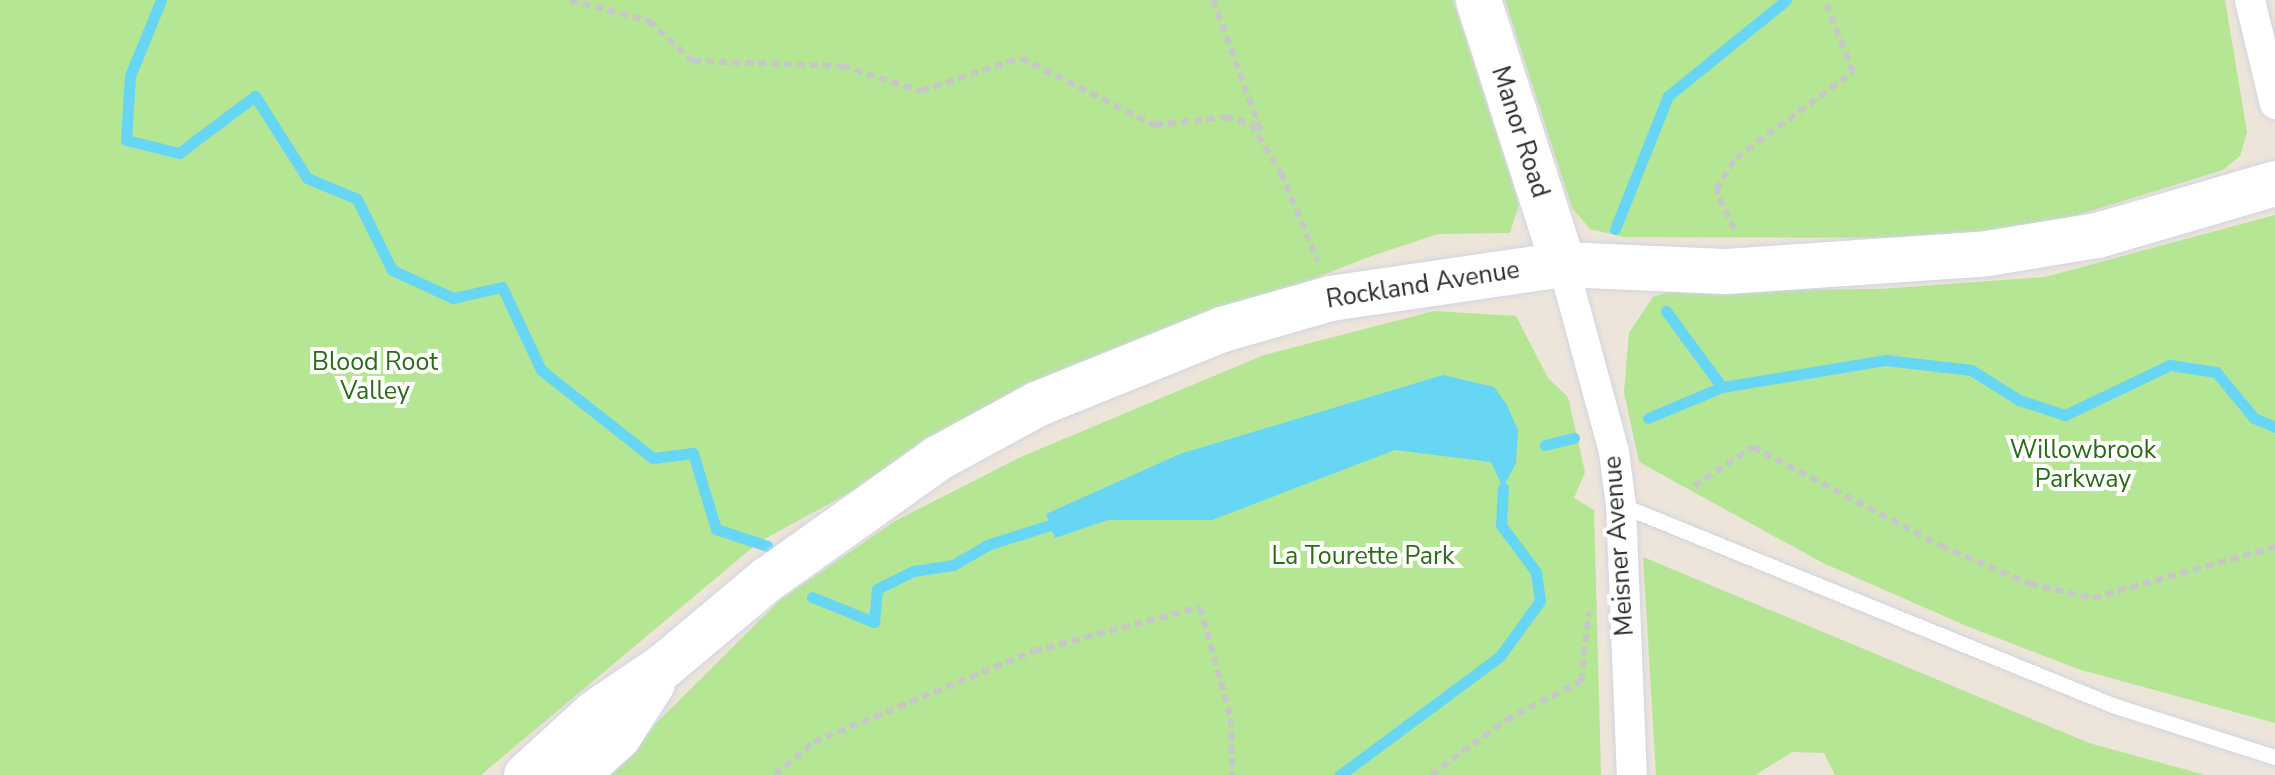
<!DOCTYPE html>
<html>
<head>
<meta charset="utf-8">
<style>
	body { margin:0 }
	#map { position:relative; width:2275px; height:775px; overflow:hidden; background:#ede4da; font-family:"Nunito Sans",sans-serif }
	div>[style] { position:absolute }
	.green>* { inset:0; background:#b4e693 }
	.water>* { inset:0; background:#67d6f5 }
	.stream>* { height:11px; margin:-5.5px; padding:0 5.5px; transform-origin:5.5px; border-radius:5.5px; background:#67d6f5 }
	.path>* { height:6px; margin-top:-3px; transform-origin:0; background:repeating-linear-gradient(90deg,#c7c7c7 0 8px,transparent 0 13px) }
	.roads { filter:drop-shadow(0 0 2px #d0d4e3) drop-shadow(0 0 2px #d0d4e3) }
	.lane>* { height:15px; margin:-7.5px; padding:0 7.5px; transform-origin:7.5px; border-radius:7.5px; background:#fff }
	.street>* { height:30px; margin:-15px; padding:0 15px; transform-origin:15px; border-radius:15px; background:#fff }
	.secondary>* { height:45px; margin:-22.5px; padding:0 22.5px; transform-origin:22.5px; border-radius:22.5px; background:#fff }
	span { translate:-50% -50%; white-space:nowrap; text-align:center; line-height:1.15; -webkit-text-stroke:8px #fff; paint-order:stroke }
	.street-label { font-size:25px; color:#292929 }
	.park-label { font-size:25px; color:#2b6a16 }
</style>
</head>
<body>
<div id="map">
	<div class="green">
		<i style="clip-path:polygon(0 0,1453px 0,1519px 204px,1510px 233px,1438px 234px,1374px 255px,1061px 378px,759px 542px,481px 775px,0 775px)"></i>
		<i style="clip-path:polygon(1505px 0,2225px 0,2247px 132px,2240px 156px,2223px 170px,2065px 219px,1941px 238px,1624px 237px,1590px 229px,1572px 208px)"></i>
		<i style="clip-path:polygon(2275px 215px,2275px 723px,2078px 669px,1969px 627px,1823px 563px,1639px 462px,1624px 392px,1629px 333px,1653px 297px,1674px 290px,1880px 289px,2045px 277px)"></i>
		<i style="clip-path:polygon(1434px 311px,1516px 316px,1548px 378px,1568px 397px,1585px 472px,1574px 498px,1594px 510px,1601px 775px,604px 775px,780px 600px,895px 521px,1023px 456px,1264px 355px)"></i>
		<i style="clip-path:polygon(1643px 557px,2089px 743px,2205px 775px,1835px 775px,1824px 753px,1792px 752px,1755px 775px,1656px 775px)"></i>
	</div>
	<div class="water">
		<i style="clip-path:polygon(1443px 375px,1494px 387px,1507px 405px,1518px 430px,1516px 463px,1503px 488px,1491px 462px,1395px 450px,1212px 520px,1108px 520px,1055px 538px,1046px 514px,1180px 454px)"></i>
	</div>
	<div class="stream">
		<i style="left:161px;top:0;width:82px;rotate:112.2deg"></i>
		<i style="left:130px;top:76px;width:64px;rotate:93.6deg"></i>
		<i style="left:126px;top:140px;width:55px;rotate:13.8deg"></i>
		<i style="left:179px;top:153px;width:95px;rotate:-36.9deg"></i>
		<i style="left:255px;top:96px;width:97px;rotate:57.6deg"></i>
		<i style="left:307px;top:178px;width:54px;rotate:22.8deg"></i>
		<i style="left:357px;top:199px;width:79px;rotate:63.8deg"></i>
		<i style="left:392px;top:270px;width:67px;rotate:24.7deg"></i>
		<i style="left:453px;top:298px;width:50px;rotate:-12.7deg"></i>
		<i style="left:502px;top:287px;width:92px;rotate:64.8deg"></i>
		<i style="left:541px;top:370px;width:142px;rotate:38.2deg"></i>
		<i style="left:653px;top:458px;width:40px;rotate:-7.1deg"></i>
		<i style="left:693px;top:453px;width:79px;rotate:73.2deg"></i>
		<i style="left:716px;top:529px;width:54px;rotate:18.4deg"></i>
		<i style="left:1615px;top:229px;width:143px;rotate:-68.3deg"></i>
		<i style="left:1668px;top:96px;width:152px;rotate:-39.1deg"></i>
		<i style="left:1666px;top:311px;width:94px;rotate:53.6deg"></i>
		<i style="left:1648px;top:418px;width:80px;rotate:-22.7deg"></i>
		<i style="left:1722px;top:387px;width:165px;rotate:-9.4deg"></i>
		<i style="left:1885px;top:360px;width:87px;rotate:6.6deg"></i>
		<i style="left:1971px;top:370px;width:57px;rotate:32deg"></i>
		<i style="left:2019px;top:400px;width:48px;rotate:18.1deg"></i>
		<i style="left:2065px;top:415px;width:116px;rotate:-25.5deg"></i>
		<i style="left:2170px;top:365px;width:47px;rotate:8.7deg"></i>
		<i style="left:2216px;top:372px;width:60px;rotate:50.4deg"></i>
		<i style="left:2254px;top:418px;width:23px;rotate:23deg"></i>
		<i style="left:1545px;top:445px;width:30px;rotate:-14deg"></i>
		<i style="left:812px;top:597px;width:67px;rotate:22deg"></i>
		<i style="left:874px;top:622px;width:33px;rotate:-85deg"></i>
		<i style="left:877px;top:589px;width:40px;rotate:-26.6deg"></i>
		<i style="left:913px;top:571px;width:40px;rotate:-8.5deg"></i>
		<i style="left:953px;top:565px;width:39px;rotate:-30deg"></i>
		<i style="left:987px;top:545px;width:66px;rotate:-17.6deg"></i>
		<i style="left:1340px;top:775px;width:199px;rotate:-36.6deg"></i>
		<i style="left:1500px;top:656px;width:68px;rotate:-54deg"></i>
		<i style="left:1540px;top:601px;width:29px;rotate:-98deg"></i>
		<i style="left:1536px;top:572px;width:59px;rotate:-126.7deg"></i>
		<i style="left:1501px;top:525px;width:37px;rotate:-87deg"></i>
	</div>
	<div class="path">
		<i style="left:570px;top:0;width:82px;rotate:14.9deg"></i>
		<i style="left:649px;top:21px;width:59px;rotate:42.3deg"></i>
		<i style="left:693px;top:61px;width:149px;rotate:1.9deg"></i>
		<i style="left:842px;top:66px;width:83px;rotate:17.6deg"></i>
		<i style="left:921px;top:91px;width:105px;rotate:-18.3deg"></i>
		<i style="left:1021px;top:58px;width:150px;rotate:26.6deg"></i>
		<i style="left:1155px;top:125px;width:70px;rotate:-6.5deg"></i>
		<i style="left:1225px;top:117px;width:27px;rotate:15deg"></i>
		<i style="left:1251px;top:124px;width:57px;rotate:58.5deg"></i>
		<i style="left:1281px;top:173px;width:96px;rotate:67.4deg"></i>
		<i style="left:1213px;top:0;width:140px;rotate:70deg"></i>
		<i style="left:1734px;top:229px;width:43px;rotate:-114.8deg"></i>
		<i style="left:1716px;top:190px;width:38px;rotate:-58deg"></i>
		<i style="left:1736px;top:158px;width:145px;rotate:-36.3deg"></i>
		<i style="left:1853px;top:72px;width:77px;rotate:-111.3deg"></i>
		<i style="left:1694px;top:486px;width:71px;rotate:-33.5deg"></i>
		<i style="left:1753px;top:447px;width:212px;rotate:27.8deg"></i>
		<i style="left:1941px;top:546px;width:97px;rotate:23.1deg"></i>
		<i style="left:2030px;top:584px;width:65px;rotate:12.5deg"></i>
		<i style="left:2093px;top:598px;width:189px;rotate:-15.7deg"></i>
		<i style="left:775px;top:775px;width:51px;rotate:-40.2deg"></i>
		<i style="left:814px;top:742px;width:238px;rotate:-22.5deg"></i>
		<i style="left:1034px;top:651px;width:172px;rotate:-14.8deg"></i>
		<i style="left:1200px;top:607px;width:116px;rotate:74.5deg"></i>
		<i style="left:1231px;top:719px;width:56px;rotate:89deg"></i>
		<i style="left:1431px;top:775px;width:93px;rotate:-36.3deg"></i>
		<i style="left:1506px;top:720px;width:85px;rotate:-27.5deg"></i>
		<i style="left:1581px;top:681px;width:70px;rotate:-83.5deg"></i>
	</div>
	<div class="roads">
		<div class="lane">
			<i style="left:1621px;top:505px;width:533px;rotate:22.14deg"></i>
			<i style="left:2115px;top:706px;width:168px;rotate:17.7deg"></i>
		</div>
		<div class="street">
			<i style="left:2250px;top:0;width:107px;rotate:76.5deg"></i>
			<i style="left:1563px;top:264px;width:195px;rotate:74.8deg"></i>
			<i style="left:1614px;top:452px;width:53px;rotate:82.5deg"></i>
			<i style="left:1621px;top:505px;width:270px;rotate:87.7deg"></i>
		</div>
		<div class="secondary">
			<i style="left:1478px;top:0;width:277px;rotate:72.2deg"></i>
			<i style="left:526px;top:775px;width:93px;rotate:-42.4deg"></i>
			<i style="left:595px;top:712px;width:83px;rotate:-34.3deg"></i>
			<i style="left:664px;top:665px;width:134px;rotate:-39.9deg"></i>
			<i style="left:767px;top:579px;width:209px;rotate:-35.4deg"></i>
			<i style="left:937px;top:458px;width:113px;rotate:-28.6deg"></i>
			<i style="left:1036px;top:404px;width:201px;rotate:-22deg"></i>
			<i style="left:1222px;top:329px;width:112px;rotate:-16deg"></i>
			<i style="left:1330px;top:298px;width:235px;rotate:-8.3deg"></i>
			<i style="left:1563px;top:264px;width:163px;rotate:2.5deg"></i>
			<i style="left:1726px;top:271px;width:262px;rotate:-3.9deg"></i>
			<i style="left:1987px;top:253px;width:111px;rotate:-9.3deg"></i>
			<i style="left:2097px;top:235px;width:185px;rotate:-16.3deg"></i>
			<i style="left:575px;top:775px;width:58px;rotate:-42.2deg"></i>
			<i style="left:618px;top:736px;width:63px;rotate:-57.3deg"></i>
		</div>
	</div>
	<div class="street-label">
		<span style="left:1520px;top:132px;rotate:72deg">Manor Road</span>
		<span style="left:1423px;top:285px;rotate:-9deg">Rockland Avenue</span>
		<span style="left:1619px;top:546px;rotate:-94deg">Meisner Avenue</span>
	</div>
	<div class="park-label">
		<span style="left:375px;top:377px">Blood Root<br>Valley</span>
		<span style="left:2083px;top:465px">Willowbrook<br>Parkway</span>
		<span style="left:1363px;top:556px">La Tourette Park</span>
	</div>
</div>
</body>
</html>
